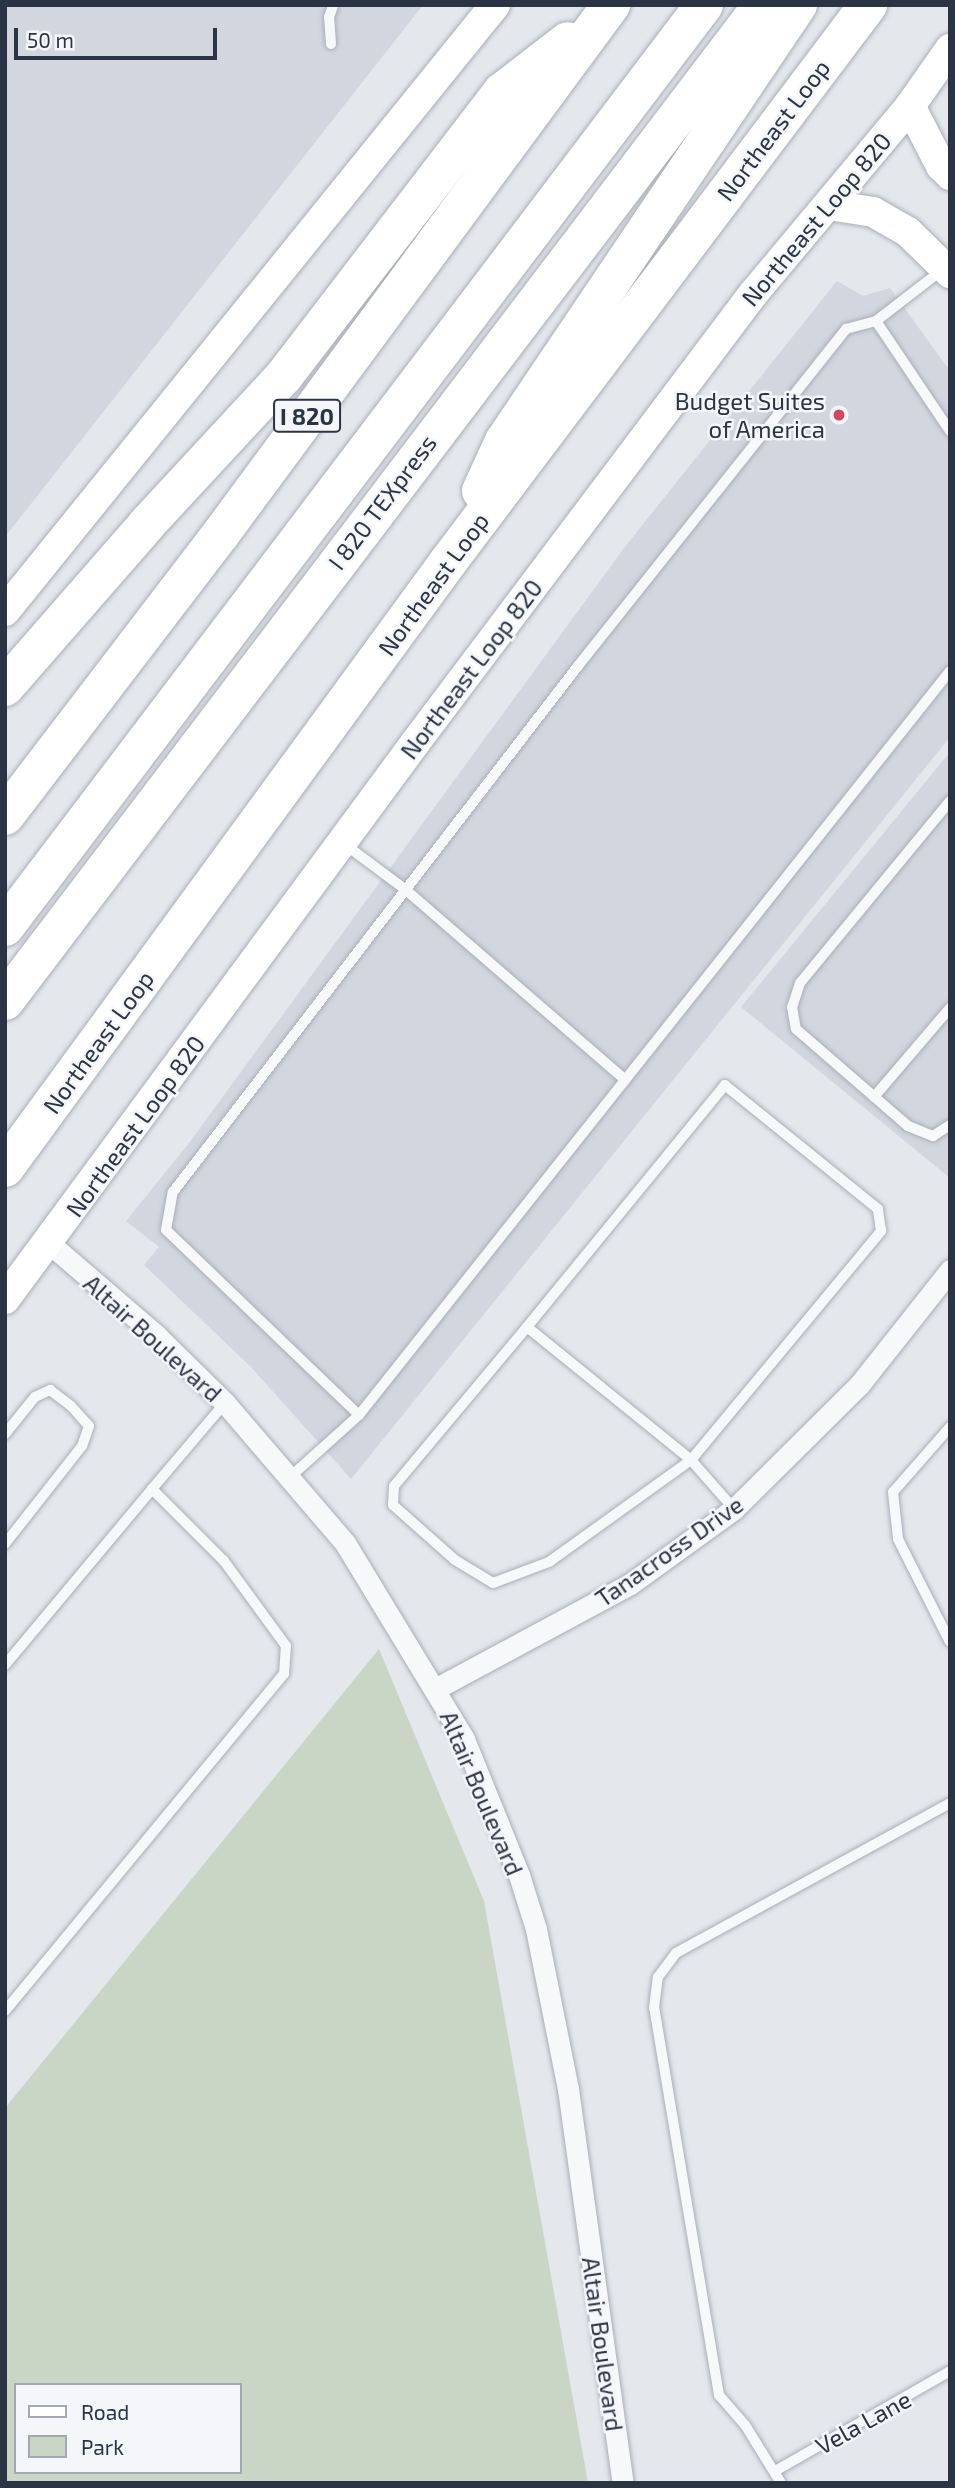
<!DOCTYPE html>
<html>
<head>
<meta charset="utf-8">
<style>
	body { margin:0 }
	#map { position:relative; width:955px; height:2488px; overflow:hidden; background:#e4e7ec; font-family:"Exo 2",sans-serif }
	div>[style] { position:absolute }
	.built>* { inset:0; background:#d2d6de }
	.green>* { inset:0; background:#c9d6c5 }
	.roads { filter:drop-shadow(0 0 2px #a9aeb7) drop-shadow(0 0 2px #a9aeb7) }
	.lane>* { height:10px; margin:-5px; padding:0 5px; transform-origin:5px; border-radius:5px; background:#f7f8fa }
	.street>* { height:21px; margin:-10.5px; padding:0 10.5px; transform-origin:10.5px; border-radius:10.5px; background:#f7f8fa }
	.secondary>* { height:30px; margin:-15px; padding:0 15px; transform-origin:15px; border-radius:15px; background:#fff }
	.highway>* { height:38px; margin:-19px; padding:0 19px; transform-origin:19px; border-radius:19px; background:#fff }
	.dots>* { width:19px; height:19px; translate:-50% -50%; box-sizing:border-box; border:4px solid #f4f6f9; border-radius:50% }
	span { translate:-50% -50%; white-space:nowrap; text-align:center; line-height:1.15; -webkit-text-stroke:5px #f4f6f9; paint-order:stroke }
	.shield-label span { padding:2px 5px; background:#f4f6f9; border:2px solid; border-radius:5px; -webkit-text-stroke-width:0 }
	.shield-label { font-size:23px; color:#2b3445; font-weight:700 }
	.street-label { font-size:24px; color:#2b3445 }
	.poi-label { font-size:24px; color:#2b3445 }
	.right { translate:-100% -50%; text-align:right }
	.frame { position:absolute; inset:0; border:7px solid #2b3445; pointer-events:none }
	.legend { position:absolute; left:14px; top:2383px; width:228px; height:91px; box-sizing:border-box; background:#f4f6f9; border:2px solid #a4a8b1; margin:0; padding:9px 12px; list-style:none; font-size:21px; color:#2b3445 }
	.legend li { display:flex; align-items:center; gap:14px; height:35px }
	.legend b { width:35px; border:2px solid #a4a8b1 }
	.scale { position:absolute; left:14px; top:28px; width:203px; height:32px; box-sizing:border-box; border:4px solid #2b3445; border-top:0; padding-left:9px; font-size:21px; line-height:24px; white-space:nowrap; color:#2b3445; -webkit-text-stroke:5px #f4f6f9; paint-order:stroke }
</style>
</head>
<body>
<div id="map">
	<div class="built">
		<i style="clip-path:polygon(5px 5px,423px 5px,5px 537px)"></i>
		<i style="clip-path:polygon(837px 281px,863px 296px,890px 288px,950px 371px,950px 737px,351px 1479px,252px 1368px,144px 1265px,159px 1247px,126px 1221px,189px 1143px,624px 548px)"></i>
		<i style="clip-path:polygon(950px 752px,950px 1178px,741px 1007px)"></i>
	</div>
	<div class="green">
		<i style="clip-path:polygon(evenodd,379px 1649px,484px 1901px,588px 2483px,5px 2483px,5px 2108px,379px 1649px,16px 2385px,240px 2385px,240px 2472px,16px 2472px,16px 2385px)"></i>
	</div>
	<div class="roads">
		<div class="lane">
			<i style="left:331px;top:44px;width:27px;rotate:-94deg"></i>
			<i style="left:329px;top:17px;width:12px;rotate:-70deg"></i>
			<i style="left:876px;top:321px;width:133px;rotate:56.1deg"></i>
			<i style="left:950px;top:801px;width:236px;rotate:129.5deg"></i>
			<i style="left:800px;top:983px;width:25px;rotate:108deg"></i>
			<i style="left:792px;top:1007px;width:22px;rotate:80deg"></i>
			<i style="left:796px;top:1029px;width:148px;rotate:40.9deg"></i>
			<i style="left:908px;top:1126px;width:27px;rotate:22deg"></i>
			<i style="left:933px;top:1136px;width:20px;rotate:-33deg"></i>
			<i style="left:343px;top:843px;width:79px;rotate:36.7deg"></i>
			<i style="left:406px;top:890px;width:290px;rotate:40.9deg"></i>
			<i style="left:874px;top:1097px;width:117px;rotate:-49.5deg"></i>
			<i style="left:527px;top:1327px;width:207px;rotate:129.9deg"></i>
			<i style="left:394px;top:1486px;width:19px;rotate:93deg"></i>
			<i style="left:393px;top:1505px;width:83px;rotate:41.6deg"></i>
			<i style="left:455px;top:1560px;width:44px;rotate:31.2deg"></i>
			<i style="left:493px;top:1583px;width:60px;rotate:-20.6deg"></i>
			<i style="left:549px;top:1562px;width:175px;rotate:-35.7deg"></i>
			<i style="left:691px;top:1460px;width:298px;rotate:-50.3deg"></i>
			<i style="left:881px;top:1231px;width:22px;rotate:-98deg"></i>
			<i style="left:878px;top:1209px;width:197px;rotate:-141deg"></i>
			<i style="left:725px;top:1085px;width:313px;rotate:129.3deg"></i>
			<i style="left:527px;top:1327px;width:211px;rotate:39deg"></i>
			<i style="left:691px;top:1460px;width:65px;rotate:48.7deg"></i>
			<i style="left:359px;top:1415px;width:950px;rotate:-51.54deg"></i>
			<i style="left:950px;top:1427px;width:86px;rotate:131.2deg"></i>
			<i style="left:893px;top:1492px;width:47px;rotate:83.9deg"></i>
			<i style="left:898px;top:1539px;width:115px;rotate:63.2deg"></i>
			<i style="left:5px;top:1434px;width:48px;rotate:-51deg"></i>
			<i style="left:35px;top:1397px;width:17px;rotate:-25deg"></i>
			<i style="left:50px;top:1390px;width:26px;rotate:37deg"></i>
			<i style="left:71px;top:1406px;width:27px;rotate:48deg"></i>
			<i style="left:89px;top:1426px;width:21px;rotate:109deg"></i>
			<i style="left:82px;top:1446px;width:125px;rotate:128.2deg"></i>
			<i style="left:289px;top:1478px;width:94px;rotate:-42deg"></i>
			<i style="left:359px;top:1415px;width:267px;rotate:-136.2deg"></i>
			<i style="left:166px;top:1230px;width:39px;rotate:-80deg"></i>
			<i style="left:173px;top:1192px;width:664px;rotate:-52.41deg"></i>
			<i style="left:578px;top:666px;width:431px;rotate:-51.5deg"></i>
			<i style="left:846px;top:329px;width:31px;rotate:-15deg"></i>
			<i style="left:876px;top:321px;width:83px;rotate:-37.7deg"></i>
			<i style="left:5px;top:1665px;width:229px;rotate:-50.1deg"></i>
			<i style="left:5px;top:2011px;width:438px;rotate:-50.4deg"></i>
			<i style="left:284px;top:1674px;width:28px;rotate:-86deg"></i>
			<i style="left:286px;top:1646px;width:105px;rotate:-126.1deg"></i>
			<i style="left:224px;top:1561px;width:102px;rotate:-135deg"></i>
			<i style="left:152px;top:1489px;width:113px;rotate:-49.7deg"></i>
			<i style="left:775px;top:2471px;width:202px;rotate:-29.7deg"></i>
			<i style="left:781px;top:2483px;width:68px;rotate:-121.8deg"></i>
			<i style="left:745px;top:2425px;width:40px;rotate:-131deg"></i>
			<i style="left:719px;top:2395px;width:392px;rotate:-99.5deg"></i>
			<i style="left:654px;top:2008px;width:31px;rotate:-83deg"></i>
			<i style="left:658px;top:1977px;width:30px;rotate:-53deg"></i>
			<i style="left:676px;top:1953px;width:312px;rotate:-28.7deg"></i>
		</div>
		<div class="street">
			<i style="left:49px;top:1243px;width:143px;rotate:40.7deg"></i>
			<i style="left:157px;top:1336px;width:95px;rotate:44.6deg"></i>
			<i style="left:225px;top:1403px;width:184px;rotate:49.4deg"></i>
			<i style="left:345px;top:1543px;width:229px;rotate:58.7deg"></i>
			<i style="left:464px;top:1739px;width:147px;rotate:68deg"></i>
			<i style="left:519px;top:1875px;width:57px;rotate:72.5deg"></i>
			<i style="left:536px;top:1929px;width:163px;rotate:78.7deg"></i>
			<i style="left:568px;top:2089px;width:398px;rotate:82.1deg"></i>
			<i style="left:435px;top:1689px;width:221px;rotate:-28.3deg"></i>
			<i style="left:630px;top:1584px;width:128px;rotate:-35.8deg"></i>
			<i style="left:734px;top:1509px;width:176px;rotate:-44.8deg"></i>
			<i style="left:859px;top:1385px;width:147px;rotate:-51.6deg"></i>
		</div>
		<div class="secondary">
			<i style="left:910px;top:106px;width:68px;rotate:62.7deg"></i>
			<i style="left:941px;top:166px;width:13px;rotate:45deg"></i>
			<i style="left:829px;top:205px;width:45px;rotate:9deg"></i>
			<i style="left:873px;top:212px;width:40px;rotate:29.7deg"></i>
			<i style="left:908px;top:232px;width:59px;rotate:44.3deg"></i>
			<i style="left:5px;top:611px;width:779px;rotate:-51.04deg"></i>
			<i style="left:5px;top:1299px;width:691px;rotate:-53.59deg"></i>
			<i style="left:415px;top:743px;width:562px;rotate:-53.03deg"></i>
			<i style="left:753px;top:294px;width:245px;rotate:-50.1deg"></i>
			<i style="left:910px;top:106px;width:70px;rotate:-54.9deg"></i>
		</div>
		<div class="highway">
			<i style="left:481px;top:491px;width:55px;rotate:-65.3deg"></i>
			<i style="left:504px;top:441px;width:526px;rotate:-56.01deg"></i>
			<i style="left:5px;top:687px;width:216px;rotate:-48.9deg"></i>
			<i style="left:147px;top:524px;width:202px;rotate:-47.2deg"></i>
			<i style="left:284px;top:376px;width:358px;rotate:-52.5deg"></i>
			<i style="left:502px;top:92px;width:83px;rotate:-37.7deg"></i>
			<i style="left:5px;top:816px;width:354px;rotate:-52.6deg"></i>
			<i style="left:220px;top:535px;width:659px;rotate:-53.58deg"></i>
			<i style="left:5px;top:927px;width:1157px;rotate:-52.83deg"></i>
			<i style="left:5px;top:1001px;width:1251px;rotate:-52.76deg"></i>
			<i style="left:5px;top:1168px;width:751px;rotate:-53.83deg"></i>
			<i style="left:448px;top:562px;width:698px;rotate:-52.98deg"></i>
		</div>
	</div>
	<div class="dots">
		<i style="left:839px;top:415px;background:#d1495b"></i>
	</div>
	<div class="shield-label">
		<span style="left:307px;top:416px">I 820</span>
	</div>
	<div class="street-label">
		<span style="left:773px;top:130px;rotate:-53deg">Northeast Loop</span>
		<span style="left:816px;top:219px;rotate:-50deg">Northeast Loop 820</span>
		<span style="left:382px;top:502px;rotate:-53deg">I 820 TEXpress</span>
		<span style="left:433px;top:584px;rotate:-54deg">Northeast Loop</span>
		<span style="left:471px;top:669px;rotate:-53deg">Northeast Loop 820</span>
		<span style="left:98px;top:1042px;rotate:-54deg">Northeast Loop</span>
		<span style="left:135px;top:1126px;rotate:-54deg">Northeast Loop 820</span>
		<span style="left:153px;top:1338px;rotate:42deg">Altair Boulevard</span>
		<span style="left:669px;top:1551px;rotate:-35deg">Tanacross Drive</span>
		<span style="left:482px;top:1793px;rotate:67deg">Altair Boulevard</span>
		<span style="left:603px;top:2344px;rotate:82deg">Altair Boulevard</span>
		<span style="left:863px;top:2422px;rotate:-29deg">Vela Lane</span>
	</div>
	<div class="poi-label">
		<span class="right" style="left:825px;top:415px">Budget Suites<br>of America</span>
	</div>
	<div class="frame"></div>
	<ul class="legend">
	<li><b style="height:9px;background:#fff"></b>Road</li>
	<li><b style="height:19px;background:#c9d6c5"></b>Park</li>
	</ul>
	<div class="scale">50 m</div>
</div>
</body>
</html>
